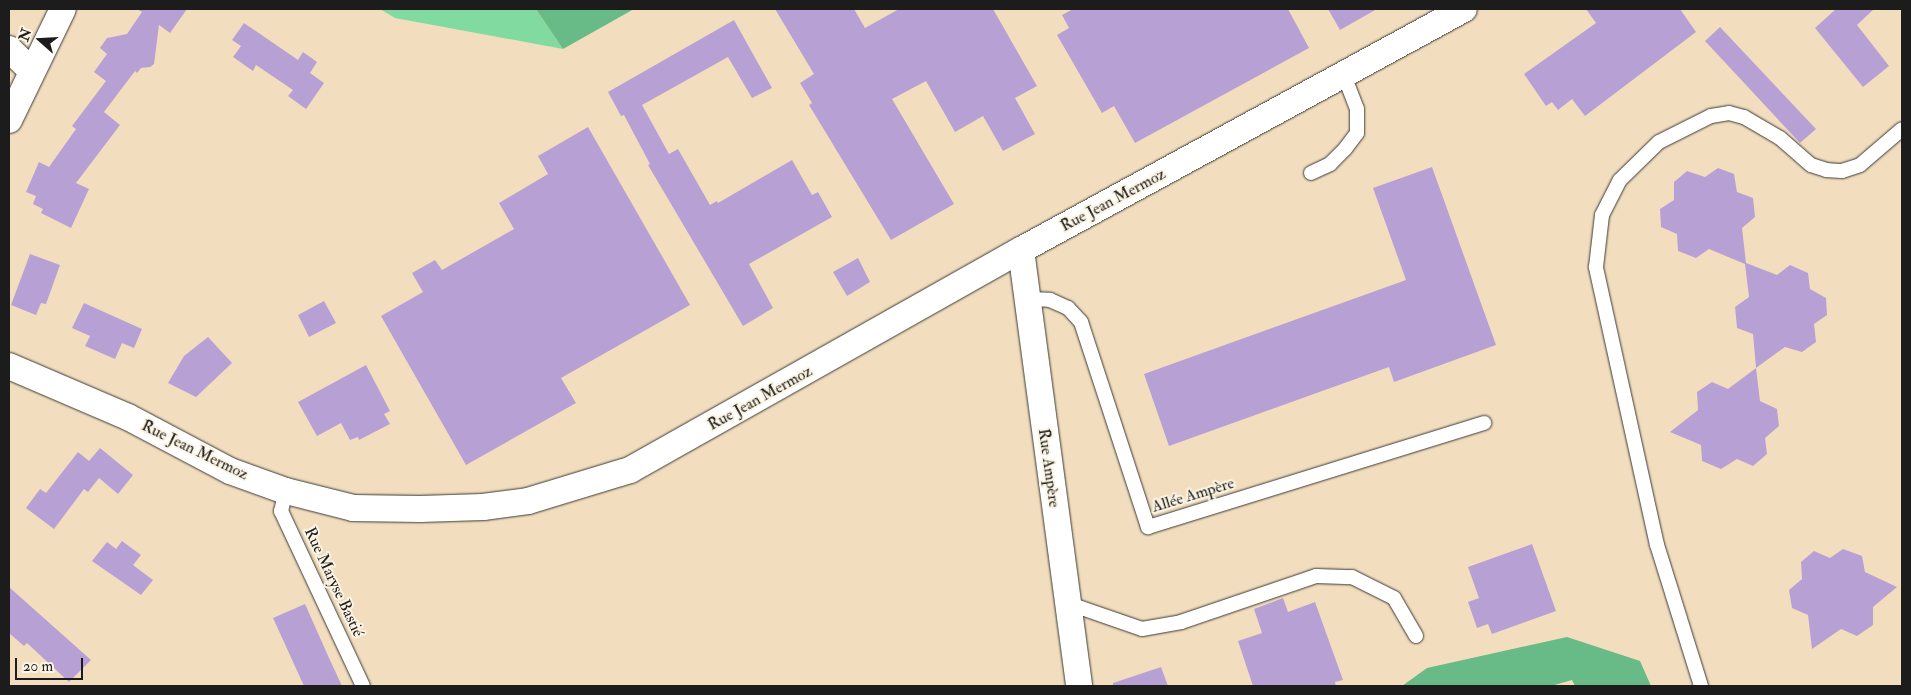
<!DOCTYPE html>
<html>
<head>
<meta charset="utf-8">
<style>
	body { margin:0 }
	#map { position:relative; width:1911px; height:695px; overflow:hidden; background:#f2debf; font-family:"IM FELL Double Pica",serif }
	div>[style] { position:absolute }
	.green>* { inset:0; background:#81daa0 }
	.forest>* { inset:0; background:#68ba86 }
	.building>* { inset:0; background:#b7a1d4 }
	.roads { filter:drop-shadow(0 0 1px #3c3934) drop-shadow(0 0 1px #3c3934) }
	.service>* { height:14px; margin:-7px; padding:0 7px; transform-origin:7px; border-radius:7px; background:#fff }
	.minor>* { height:26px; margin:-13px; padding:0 13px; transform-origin:13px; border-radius:13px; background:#fff }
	span { translate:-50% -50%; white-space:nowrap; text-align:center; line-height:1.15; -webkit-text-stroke:4px #fcf5e5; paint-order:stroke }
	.street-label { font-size:16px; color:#1c1c1c }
	.frame { position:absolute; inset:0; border:10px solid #1c1c1c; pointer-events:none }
	.north { position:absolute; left:15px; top:15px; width:50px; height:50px; -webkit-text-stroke:4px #fcf5e5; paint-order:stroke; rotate:289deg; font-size:14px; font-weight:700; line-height:20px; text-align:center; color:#1c1c1c }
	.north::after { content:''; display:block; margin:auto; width:18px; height:22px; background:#1c1c1c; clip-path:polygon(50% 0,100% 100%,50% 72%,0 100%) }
	.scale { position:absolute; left:15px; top:658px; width:68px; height:22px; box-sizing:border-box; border:2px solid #1c1c1c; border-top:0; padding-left:6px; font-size:15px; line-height:18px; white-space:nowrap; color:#1c1c1c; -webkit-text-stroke:4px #fcf5e5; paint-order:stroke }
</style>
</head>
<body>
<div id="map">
	<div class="green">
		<i style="clip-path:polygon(380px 9px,536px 9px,563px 49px,395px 18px)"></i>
	</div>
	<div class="forest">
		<i style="clip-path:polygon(536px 9px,634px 9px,563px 49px)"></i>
		<i style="clip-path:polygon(1567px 637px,1640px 661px,1651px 686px,1575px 686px,1572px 680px,1551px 686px,1402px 686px,1427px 668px)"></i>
	</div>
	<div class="building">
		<i style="clip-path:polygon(137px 9px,187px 9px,170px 33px,159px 25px,154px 64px,150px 67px,141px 68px,137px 73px,135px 71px,104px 112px,120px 125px,76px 183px,89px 189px,71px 228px,41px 213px,43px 209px,33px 204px,36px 196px,26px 192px,39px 162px,49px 167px,76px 129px,72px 126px,106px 81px,94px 72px,107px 54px,100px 48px,107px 38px,127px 34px,142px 12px)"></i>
		<i style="clip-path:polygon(775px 9px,854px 9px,865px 28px,899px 9px,993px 9px,1037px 86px,1015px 98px,1035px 134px,1003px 151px,983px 116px,955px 132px,926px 81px,892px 99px,954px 204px,891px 240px,809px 105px,812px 103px,800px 83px,814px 74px)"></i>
		<i style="clip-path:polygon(1073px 9px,1288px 9px,1309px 48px,1135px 143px,1114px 106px,1102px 113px,1057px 35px,1069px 28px,1062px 15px)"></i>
		<i style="clip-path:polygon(1328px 9px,1377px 9px,1340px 30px)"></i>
		<i style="clip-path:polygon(1586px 9px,1680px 9px,1696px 32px,1585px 116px,1572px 99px,1558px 110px,1552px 102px,1546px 106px,1524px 74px,1596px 23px)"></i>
		<i style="clip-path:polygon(1836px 9px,1874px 9px,1857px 25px,1889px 66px,1863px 87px,1815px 28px)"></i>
		<i style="clip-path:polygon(734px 20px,772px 88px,752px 98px,728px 57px,642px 105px,669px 154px,678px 149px,710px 205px,717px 201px,718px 203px,792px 160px,812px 195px,818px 192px,832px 217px,749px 264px,773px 308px,743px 326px,648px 165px,650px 164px,624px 115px,621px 116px,608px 92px)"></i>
		<i style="clip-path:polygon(244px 23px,298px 60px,303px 52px,317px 62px,310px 73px,324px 83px,306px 109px,288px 96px,293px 90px,256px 65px,253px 71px,233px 57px,241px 46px,232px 40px)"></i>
		<i style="clip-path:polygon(1720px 27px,1816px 129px,1800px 143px,1705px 41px)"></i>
		<i style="clip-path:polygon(588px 127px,690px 305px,561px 378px,576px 403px,466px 465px,381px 316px,423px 292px,412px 273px,435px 260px,442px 270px,514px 229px,499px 203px,548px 174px,538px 156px)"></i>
		<i style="clip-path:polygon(1432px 167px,1496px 345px,1394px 382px,1389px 367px,1169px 446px,1144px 374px,1406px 280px,1373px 188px)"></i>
		<i style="clip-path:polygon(1718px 168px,1734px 174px,1737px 192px,1753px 198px,1755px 217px,1742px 228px,1746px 263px,1777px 275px,1790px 265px,1808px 273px,1810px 289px,1826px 298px,1827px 315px,1814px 324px,1816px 342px,1802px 352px,1785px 347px,1756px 368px,1760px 401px,1777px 409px,1779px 426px,1765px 438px,1767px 454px,1753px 466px,1737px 459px,1721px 469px,1702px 461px,1701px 445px,1670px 432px,1698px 410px,1697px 392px,1712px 382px,1728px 389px,1756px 368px,1753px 334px,1737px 328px,1735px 307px,1749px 297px,1745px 264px,1709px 249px,1696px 258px,1678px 251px,1677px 234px,1661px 227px,1660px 209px,1674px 200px,1674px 182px,1687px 171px,1705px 177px)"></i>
		<i style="clip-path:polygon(30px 254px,60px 265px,46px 304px,41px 303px,36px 315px,11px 305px)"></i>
		<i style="clip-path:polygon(858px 258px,870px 282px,847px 296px,833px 272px)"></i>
		<i style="clip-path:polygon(324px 301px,336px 323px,309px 337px,298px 315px)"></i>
		<i style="clip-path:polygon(84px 303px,142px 329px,134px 348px,122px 343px,115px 359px,85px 346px,90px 336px,72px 328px)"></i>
		<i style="clip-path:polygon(208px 337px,232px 363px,196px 397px,168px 383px,184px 356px)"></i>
		<i style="clip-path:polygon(366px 365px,390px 411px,384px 414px,390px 424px,359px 440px,358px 437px,350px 440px,341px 423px,317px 436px,298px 402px)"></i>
		<i style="clip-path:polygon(100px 448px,133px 475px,118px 494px,99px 478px,88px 492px,84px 489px,54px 529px,26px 508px,40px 489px,46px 493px,78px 452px,89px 461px)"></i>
		<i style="clip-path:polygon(122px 541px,141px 555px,133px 565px,153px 580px,141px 595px,92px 561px,107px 542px,116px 549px)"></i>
		<i style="clip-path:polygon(1532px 544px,1556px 611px,1492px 634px,1488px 624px,1477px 628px,1468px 602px,1479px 598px,1468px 567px)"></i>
		<i style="clip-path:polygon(1843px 549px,1862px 556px,1865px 572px,1897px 587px,1873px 607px,1873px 625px,1857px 636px,1841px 629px,1812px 649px,1808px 615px,1792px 608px,1789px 590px,1802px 579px,1801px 562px,1814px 551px,1830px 558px)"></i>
		<i style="clip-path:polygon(9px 587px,91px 660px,69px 682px,27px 643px,24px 646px,9px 633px)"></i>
		<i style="clip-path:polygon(1283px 598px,1288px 612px,1315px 602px,1343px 680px,1335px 682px,1336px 686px,1253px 686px,1238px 641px,1262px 633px,1254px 609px)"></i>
		<i style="clip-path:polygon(305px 604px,329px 658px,342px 686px,304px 686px,273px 618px)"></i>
		<i style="clip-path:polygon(1161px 667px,1168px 686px,1113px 686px,1113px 683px)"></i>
	</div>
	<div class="roads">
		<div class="service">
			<i style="left:1311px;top:173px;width:21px;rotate:-25deg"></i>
			<i style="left:1330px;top:164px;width:21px;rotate:-45deg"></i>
			<i style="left:1345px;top:149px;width:20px;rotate:-53deg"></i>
			<i style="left:1357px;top:133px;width:24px;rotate:-90deg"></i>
			<i style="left:1357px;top:109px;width:36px;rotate:-111deg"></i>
			<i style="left:1027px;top:299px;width:23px;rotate:2deg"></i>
			<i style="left:1050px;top:300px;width:20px;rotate:24deg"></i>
			<i style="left:1068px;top:308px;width:19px;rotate:47deg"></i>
			<i style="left:1081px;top:322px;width:216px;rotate:71.9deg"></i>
			<i style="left:1148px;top:527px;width:352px;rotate:-17.2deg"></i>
			<i style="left:286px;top:491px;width:21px;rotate:104deg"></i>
			<i style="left:281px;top:511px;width:193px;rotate:64.9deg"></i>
			<i style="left:1067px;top:603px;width:79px;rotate:19.1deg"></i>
			<i style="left:1142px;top:629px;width:40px;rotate:-10deg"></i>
			<i style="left:1181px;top:622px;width:143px;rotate:-18.8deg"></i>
			<i style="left:1316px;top:576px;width:36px;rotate:2deg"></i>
			<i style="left:1352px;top:577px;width:47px;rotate:26.6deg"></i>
			<i style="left:1394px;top:598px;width:44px;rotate:59.9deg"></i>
			<i style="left:1701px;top:686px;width:148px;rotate:-107.3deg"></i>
			<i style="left:1657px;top:545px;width:285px;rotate:-102.4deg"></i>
			<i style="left:1596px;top:267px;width:52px;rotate:-83.4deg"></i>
			<i style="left:1602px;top:215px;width:39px;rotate:-63deg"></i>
			<i style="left:1620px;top:180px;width:54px;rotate:-44.3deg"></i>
			<i style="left:1659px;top:142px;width:58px;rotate:-26.6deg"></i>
			<i style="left:1711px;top:116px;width:18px;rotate:-9deg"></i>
			<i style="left:1729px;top:113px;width:16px;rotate:15deg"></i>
			<i style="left:1744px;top:117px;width:42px;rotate:30.3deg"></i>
			<i style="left:1780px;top:138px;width:41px;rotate:41.1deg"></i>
			<i style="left:1811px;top:165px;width:16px;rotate:18deg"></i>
			<i style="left:1826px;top:170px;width:16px;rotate:4deg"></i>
			<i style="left:1842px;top:171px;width:19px;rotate:-18deg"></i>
			<i style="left:1860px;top:165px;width:55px;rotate:-40.6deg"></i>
		</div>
		<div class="minor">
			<i style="left:9px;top:49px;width:32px;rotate:44deg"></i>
			<i style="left:9px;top:120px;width:123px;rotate:-64.1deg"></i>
			<i style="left:1021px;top:250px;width:440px;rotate:82.4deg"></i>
			<i style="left:9px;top:366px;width:129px;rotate:23.2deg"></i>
			<i style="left:128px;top:417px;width:115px;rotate:27.9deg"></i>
			<i style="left:230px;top:471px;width:59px;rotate:19.7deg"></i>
			<i style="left:286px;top:491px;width:69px;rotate:14.2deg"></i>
			<i style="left:353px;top:508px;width:67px;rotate:0.9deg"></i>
			<i style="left:420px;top:509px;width:63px;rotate:-1.8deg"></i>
			<i style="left:483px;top:507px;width:45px;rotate:-7.6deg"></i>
			<i style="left:528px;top:501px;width:107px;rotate:-16.9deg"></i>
			<i style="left:630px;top:470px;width:449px;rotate:-29.4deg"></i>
			<i style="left:1021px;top:250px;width:504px;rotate:-28.55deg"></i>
		</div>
	</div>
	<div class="street-label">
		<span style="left:1113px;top:200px;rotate:-28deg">Rue Jean Mermoz</span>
		<span style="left:760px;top:398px;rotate:-29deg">Rue Jean Mermoz</span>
		<span style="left:195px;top:450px;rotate:26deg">Rue Jean Mermoz</span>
		<span style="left:1049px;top:468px;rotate:82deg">Rue Ampère</span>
		<span style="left:1193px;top:495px;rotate:-17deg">Allée Ampère</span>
		<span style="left:334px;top:582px;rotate:65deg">Rue Maryse Bastié</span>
	</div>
	<div class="frame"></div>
	<div class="north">N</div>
	<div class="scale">20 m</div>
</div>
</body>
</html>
